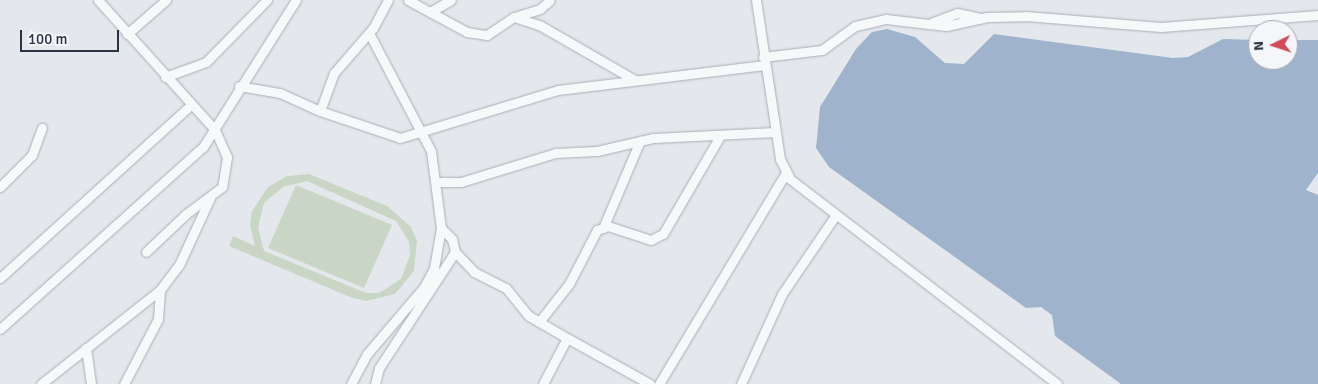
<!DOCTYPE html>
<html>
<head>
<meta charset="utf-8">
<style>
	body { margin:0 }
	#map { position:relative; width:1318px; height:384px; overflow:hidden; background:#e4e7ec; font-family:Signika,sans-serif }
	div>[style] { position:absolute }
	.green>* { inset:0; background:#c9d6c5 }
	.water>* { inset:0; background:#9fb4cc }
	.roads { filter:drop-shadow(0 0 1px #a9aeb7) drop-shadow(0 0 1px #a9aeb7) }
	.minor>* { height:9px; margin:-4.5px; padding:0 4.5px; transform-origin:4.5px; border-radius:4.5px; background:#f7f8fa }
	span { translate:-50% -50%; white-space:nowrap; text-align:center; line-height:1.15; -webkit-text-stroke:4px #f4f6f9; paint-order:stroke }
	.north { position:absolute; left:1248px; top:20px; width:50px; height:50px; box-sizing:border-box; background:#f4f6f9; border:1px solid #a4a8b1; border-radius:50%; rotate:266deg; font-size:14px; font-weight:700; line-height:20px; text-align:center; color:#2b3445 }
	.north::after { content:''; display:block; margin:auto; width:18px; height:22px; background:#d1495b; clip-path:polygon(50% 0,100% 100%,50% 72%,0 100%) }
	.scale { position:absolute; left:20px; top:30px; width:99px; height:22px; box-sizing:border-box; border:2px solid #2b3445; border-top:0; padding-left:6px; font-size:15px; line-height:18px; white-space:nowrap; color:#2b3445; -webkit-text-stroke:4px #f4f6f9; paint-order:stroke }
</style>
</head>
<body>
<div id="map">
	<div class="green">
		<i style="clip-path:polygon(evenodd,309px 174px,387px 206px,411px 227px,417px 241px,414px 271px,395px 294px,366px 301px,350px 297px,229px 246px,233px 236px,255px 246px,250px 226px,252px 211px,268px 187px,287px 176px,309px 174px,307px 181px,396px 221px,409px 242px,410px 255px,401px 279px,379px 293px,366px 293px,264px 251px,258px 227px,264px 203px,283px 187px,307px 181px)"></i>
		<i style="clip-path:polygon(296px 185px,392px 225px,364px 288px,268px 248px)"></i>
	</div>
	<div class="water">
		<i style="clip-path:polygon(887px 29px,915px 37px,945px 63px,964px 64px,994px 34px,1173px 58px,1188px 57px,1223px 39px,1258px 40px,1258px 60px,1288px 60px,1288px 40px,1318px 40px,1318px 173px,1306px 190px,1318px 195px,1318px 384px,1121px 384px,1055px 336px,1052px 315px,1041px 307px,1026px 308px,829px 167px,816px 148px,820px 107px,856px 49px,872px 32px)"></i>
	</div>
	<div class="roads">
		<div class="minor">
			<i style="left:98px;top:0;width:175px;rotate:48deg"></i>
			<i style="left:215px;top:130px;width:30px;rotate:66deg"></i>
			<i style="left:227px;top:157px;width:30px;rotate:99deg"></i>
			<i style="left:222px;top:187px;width:45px;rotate:143.1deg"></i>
			<i style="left:186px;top:214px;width:55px;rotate:136.5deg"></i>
			<i style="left:388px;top:0;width:32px;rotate:118deg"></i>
			<i style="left:373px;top:28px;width:60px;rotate:130.9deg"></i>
			<i style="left:334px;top:73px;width:40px;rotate:110.2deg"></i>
			<i style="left:320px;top:111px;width:84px;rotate:18.6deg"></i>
			<i style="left:400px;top:138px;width:165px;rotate:-16.9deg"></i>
			<i style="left:558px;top:90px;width:208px;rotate:-6.9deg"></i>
			<i style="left:408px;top:0;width:25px;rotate:29deg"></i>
			<i style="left:430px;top:12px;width:24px;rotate:-30deg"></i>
			<i style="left:756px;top:0;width:161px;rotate:81.4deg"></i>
			<i style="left:780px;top:159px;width:22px;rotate:63deg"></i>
			<i style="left:790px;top:179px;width:337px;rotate:37.5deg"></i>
			<i style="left:430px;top:12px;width:42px;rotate:28.4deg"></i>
			<i style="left:467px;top:32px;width:20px;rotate:9deg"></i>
			<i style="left:487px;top:35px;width:32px;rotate:-34deg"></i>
			<i style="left:514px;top:17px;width:28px;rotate:18deg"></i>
			<i style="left:541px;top:26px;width:108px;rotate:29.9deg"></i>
			<i style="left:514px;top:17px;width:27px;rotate:-17deg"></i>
			<i style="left:540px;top:9px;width:13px;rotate:-42deg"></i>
			<i style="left:931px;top:23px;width:28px;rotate:-21deg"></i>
			<i style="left:957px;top:13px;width:25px;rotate:12deg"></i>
			<i style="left:369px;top:33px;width:133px;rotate:62.3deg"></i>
			<i style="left:431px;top:151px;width:78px;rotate:82.6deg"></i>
			<i style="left:441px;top:228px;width:16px;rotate:45deg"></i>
			<i style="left:452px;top:239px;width:13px;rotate:77deg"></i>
			<i style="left:455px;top:252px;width:28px;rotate:46deg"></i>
			<i style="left:474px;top:272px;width:36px;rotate:27deg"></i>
			<i style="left:506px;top:288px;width:36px;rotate:51deg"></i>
			<i style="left:529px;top:316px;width:44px;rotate:30.1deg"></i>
			<i style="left:567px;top:338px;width:52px;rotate:117.6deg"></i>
			<i style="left:127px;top:34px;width:52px;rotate:-41.1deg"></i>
			<i style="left:763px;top:57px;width:59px;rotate:-6.8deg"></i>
			<i style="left:822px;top:50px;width:41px;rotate:-36deg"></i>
			<i style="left:855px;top:26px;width:32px;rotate:-13deg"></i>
			<i style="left:886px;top:19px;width:60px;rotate:6.7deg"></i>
			<i style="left:946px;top:26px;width:42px;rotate:-12.4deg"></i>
			<i style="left:987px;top:17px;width:39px;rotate:-1deg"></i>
			<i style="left:1026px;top:16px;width:135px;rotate:4.7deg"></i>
			<i style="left:1161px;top:27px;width:157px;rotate:-4.4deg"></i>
			<i style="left:165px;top:77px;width:44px;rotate:-20.1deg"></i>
			<i style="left:206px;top:62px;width:87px;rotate:-45.5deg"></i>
			<i style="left:239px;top:86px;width:42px;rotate:9.7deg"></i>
			<i style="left:280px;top:93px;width:44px;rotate:24.2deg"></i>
			<i style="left:436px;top:182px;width:25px"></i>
			<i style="left:461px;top:182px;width:98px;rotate:-17.1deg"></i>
			<i style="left:555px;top:153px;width:42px;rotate:-2.7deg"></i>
			<i style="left:597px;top:151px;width:57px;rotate:-13.1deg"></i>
			<i style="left:653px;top:138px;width:123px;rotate:-2.8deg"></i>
			<i style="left:0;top:187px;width:45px;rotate:-45deg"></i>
			<i style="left:32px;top:155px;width:29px;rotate:-70deg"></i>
			<i style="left:603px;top:228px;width:95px;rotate:-67deg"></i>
			<i style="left:0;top:278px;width:256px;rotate:-42.2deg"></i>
			<i style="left:539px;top:322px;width:48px;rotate:-51.7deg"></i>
			<i style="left:569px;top:284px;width:61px;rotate:-62.6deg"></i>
			<i style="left:597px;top:230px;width:12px;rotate:-20deg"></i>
			<i style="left:608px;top:226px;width:45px;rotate:18deg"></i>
			<i style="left:651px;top:240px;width:13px;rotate:-27deg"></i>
			<i style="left:663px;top:234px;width:113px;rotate:-59.8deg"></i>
			<i style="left:0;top:329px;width:273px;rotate:-41.9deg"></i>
			<i style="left:203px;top:147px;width:174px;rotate:-57.7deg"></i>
			<i style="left:567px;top:338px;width:95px;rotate:29deg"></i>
			<i style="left:86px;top:348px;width:36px;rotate:82deg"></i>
			<i style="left:41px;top:384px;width:152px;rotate:-38.3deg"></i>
			<i style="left:160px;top:290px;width:31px;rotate:-53deg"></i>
			<i style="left:179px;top:265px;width:74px;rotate:-65.2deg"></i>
			<i style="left:124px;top:384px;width:73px;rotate:-62.4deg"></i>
			<i style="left:158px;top:319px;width:29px;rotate:-86deg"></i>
			<i style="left:351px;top:384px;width:34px;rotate:-62deg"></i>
			<i style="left:367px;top:354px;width:88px;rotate:-49.6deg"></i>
			<i style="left:424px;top:287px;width:21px;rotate:-62deg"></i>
			<i style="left:434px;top:268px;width:41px;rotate:-80.1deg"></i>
			<i style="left:375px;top:384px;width:16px;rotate:-76deg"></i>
			<i style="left:379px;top:368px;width:139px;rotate:-56.8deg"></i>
			<i style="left:659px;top:384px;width:246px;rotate:-59deg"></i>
			<i style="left:741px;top:384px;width:99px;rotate:-65.5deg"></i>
			<i style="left:782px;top:294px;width:94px;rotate:-55.8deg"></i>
		</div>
	</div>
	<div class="north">N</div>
	<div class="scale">100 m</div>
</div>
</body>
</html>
